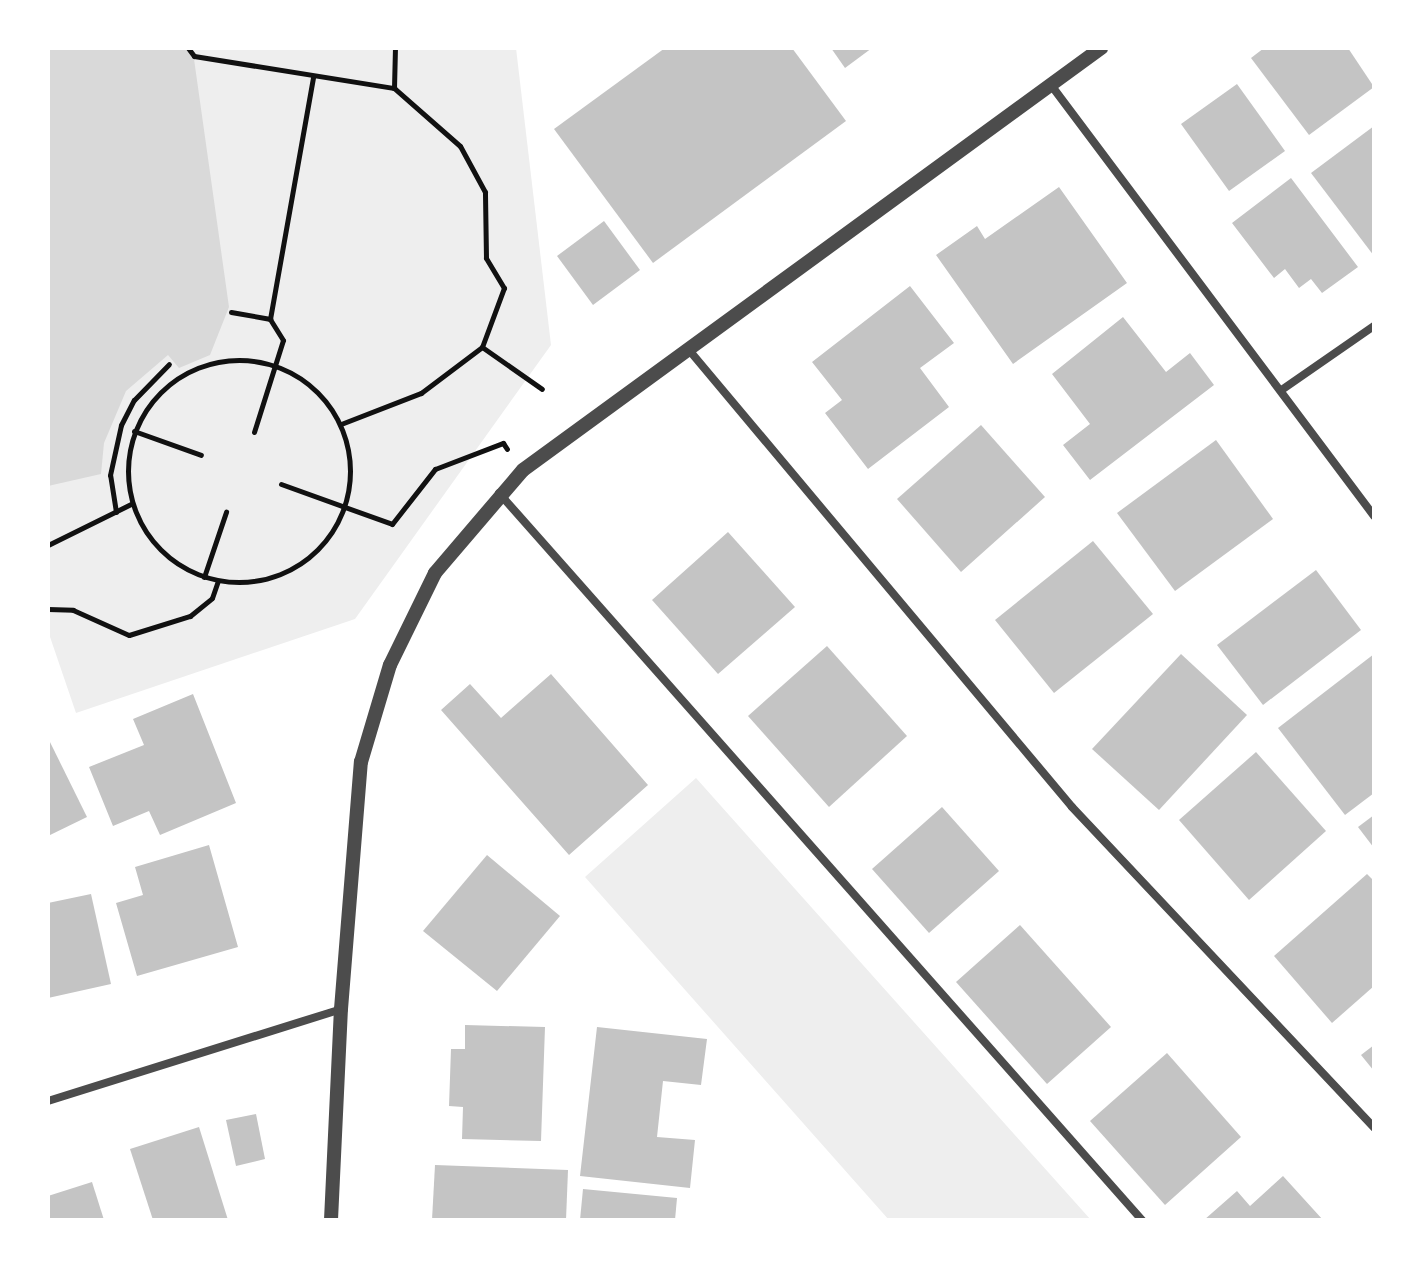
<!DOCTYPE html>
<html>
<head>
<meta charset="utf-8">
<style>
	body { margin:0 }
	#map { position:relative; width:1422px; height:1268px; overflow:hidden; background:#fff; font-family:Karla,sans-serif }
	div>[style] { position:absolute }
	.green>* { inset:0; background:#eee }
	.water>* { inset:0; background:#d9d9d9 }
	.building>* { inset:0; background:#c4c4c4 }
	.path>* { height:5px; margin:-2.5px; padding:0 2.5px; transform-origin:2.5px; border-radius:2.5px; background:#111 }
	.path>.ring { margin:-2.5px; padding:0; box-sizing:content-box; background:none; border:5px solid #111; border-radius:50% }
	.minor>* { height:8px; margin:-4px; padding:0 4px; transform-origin:4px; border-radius:4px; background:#4c4c4c }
	.tertiary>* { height:14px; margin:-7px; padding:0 7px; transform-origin:7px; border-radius:7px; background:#4c4c4c }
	span { translate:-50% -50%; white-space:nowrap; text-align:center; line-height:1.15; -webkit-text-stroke:7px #fff; paint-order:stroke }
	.frame { position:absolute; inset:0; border:50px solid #fff; pointer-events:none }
</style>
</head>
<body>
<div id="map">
	<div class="green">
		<i style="clip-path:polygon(48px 48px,516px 48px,551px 345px,355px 619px,76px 713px,48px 631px)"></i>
		<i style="clip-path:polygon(696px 778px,972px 1087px,1091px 1220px,889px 1220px,585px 877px)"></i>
	</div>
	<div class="water">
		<i style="clip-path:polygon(48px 48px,184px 48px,194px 59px,229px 307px,210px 355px,179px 368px,168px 355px,126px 391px,104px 443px,101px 474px,48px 486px)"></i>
	</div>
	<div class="building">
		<i style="clip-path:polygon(665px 48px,792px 48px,846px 121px,653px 263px,554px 129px)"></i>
		<i style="clip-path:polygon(831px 48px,872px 48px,845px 68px)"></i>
		<i style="clip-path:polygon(1264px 48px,1348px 48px,1374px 87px,1309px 135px,1251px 58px)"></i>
		<i style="clip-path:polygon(1237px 84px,1285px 151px,1229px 191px,1181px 124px)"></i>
		<i style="clip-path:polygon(1374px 126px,1374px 256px,1311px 173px)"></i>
		<i style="clip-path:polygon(1291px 178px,1358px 267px,1322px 293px,1311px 279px,1299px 288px,1285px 269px,1274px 278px,1232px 223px)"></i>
		<i style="clip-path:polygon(1059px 187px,1127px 283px,1013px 364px,936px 255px,977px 226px,985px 239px)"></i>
		<i style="clip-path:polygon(604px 221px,640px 270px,593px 305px,557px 256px)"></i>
		<i style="clip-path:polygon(910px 286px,954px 343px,920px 368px,949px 407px,868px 469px,825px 413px,842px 400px,812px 362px)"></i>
		<i style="clip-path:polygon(1123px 317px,1166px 372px,1190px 353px,1214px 385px,1090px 480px,1063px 445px,1090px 424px,1052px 374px)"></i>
		<i style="clip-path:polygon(981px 425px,1045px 497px,961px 572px,897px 499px)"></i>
		<i style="clip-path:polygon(1216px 440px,1273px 519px,1175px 591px,1117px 513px)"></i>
		<i style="clip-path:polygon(728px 532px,795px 607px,718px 674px,652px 600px)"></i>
		<i style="clip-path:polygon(1093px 541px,1153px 614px,1054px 693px,995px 620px)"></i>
		<i style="clip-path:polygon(1316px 570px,1361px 630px,1263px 705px,1217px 645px)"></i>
		<i style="clip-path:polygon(827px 646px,907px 736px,829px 807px,748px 716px)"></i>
		<i style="clip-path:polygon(1181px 654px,1247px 715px,1159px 810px,1092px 749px)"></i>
		<i style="clip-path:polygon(1374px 654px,1374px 793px,1345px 815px,1278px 728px)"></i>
		<i style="clip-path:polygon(551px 674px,648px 785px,569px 855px,441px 710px,470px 684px,501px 718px)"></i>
		<i style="clip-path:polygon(193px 694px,236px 803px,160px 835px,149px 811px,113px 826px,89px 767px,144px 745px,133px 719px)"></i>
		<i style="clip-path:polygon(48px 738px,87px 817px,48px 836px)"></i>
		<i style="clip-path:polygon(1256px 752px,1326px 831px,1249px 900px,1179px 820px)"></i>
		<i style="clip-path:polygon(942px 807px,999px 871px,929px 933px,872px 869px)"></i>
		<i style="clip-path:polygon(1374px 815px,1374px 848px,1358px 827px)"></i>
		<i style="clip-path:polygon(209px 845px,238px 947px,137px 976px,116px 903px,143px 895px,135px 867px)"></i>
		<i style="clip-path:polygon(487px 855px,560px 916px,497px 991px,423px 931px)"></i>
		<i style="clip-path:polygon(1367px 874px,1374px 881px,1374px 986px,1332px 1023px,1274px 956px)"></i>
		<i style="clip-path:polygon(91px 894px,111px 984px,48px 998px,48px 903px)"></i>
		<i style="clip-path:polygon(1020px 925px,1111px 1027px,1047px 1084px,956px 982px)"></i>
		<i style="clip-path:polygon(465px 1025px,545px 1027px,541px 1141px,462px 1139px,463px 1107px,449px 1106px,451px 1049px,465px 1049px)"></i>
		<i style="clip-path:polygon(597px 1027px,707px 1039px,701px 1085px,663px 1081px,657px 1137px,695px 1140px,690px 1188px,580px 1176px)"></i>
		<i style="clip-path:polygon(1374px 1045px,1374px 1071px,1361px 1055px)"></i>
		<i style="clip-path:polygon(1167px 1053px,1241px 1137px,1165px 1205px,1090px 1121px)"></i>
		<i style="clip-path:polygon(256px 1114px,265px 1159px,236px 1166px,226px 1120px)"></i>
		<i style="clip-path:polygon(199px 1127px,228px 1220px,153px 1220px,130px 1149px)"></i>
		<i style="clip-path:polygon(435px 1165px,568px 1170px,566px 1220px,432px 1220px)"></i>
		<i style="clip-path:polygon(1283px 1176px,1323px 1220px,1204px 1220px,1237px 1191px,1250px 1206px)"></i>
		<i style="clip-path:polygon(92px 1182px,104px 1220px,48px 1220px,48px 1196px)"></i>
		<i style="clip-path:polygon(583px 1189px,677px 1198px,675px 1220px,580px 1220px)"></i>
	</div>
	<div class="path">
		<i style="left:188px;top:48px;width:10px;rotate:53deg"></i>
		<i style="left:194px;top:56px;width:203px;rotate:9.1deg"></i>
		<i style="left:231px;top:312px;width:40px;rotate:10deg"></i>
		<i style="left:482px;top:347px;width:73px;rotate:35deg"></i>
		<i class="ring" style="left:128px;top:360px;width:217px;height:217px"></i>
		<i style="left:341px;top:424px;width:86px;rotate:-21.2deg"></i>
		<i style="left:421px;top:393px;width:76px;rotate:-37deg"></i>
		<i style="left:482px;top:347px;width:63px;rotate:-69.6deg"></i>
		<i style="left:504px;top:288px;width:35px;rotate:-121deg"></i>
		<i style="left:486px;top:258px;width:66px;rotate:-90.9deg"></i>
		<i style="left:485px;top:192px;width:52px;rotate:-118.5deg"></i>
		<i style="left:460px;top:146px;width:88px;rotate:-138.7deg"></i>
		<i style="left:394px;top:88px;width:40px;rotate:-88.6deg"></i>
		<i style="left:134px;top:431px;width:71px;rotate:19.7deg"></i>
		<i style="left:254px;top:432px;width:96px;rotate:-72.5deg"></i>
		<i style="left:283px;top:340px;width:25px;rotate:-122deg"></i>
		<i style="left:270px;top:319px;width:246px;rotate:-79.9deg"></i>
		<i style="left:281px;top:484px;width:118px;rotate:19.8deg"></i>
		<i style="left:392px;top:524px;width:70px;rotate:-52deg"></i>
		<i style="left:435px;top:469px;width:73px;rotate:-20.9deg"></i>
		<i style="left:503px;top:443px;width:7px;rotate:56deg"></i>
		<i style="left:116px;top:512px;width:37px;rotate:-99deg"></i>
		<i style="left:110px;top:475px;width:51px;rotate:-77.6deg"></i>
		<i style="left:121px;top:425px;width:28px;rotate:-63deg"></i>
		<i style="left:134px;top:400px;width:50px;rotate:-45.8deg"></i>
		<i style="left:48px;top:545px;width:93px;rotate:-26.3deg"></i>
		<i style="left:204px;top:577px;width:69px;rotate:-71.3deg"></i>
		<i style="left:48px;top:609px;width:25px;rotate:2deg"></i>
		<i style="left:73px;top:610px;width:61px;rotate:24.1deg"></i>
		<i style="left:129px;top:635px;width:64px;rotate:-17.3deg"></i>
		<i style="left:190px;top:616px;width:28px;rotate:-39deg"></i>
		<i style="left:212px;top:598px;width:18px;rotate:-71deg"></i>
	</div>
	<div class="minor">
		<i style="left:1051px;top:85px;width:539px;rotate:53.15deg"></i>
		<i style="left:689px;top:350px;width:596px;rotate:50.03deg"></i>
		<i style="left:1072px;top:807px;width:441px;rotate:46.7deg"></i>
		<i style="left:1283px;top:389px;width:111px;rotate:-34.7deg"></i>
		<i style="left:499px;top:493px;width:971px;rotate:48.51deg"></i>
		<i style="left:48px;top:1101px;width:307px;rotate:-17.4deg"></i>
	</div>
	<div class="tertiary">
		<i style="left:331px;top:1220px;width:211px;rotate:-87.3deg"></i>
		<i style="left:341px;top:1009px;width:248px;rotate:-85.4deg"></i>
		<i style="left:361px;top:762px;width:101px;rotate:-73.4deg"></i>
		<i style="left:390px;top:665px;width:102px;rotate:-63.9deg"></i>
		<i style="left:435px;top:573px;width:135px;rotate:-49.5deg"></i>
		<i style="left:523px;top:470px;width:716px;rotate:-36.13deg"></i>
	</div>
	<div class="frame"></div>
</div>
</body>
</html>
